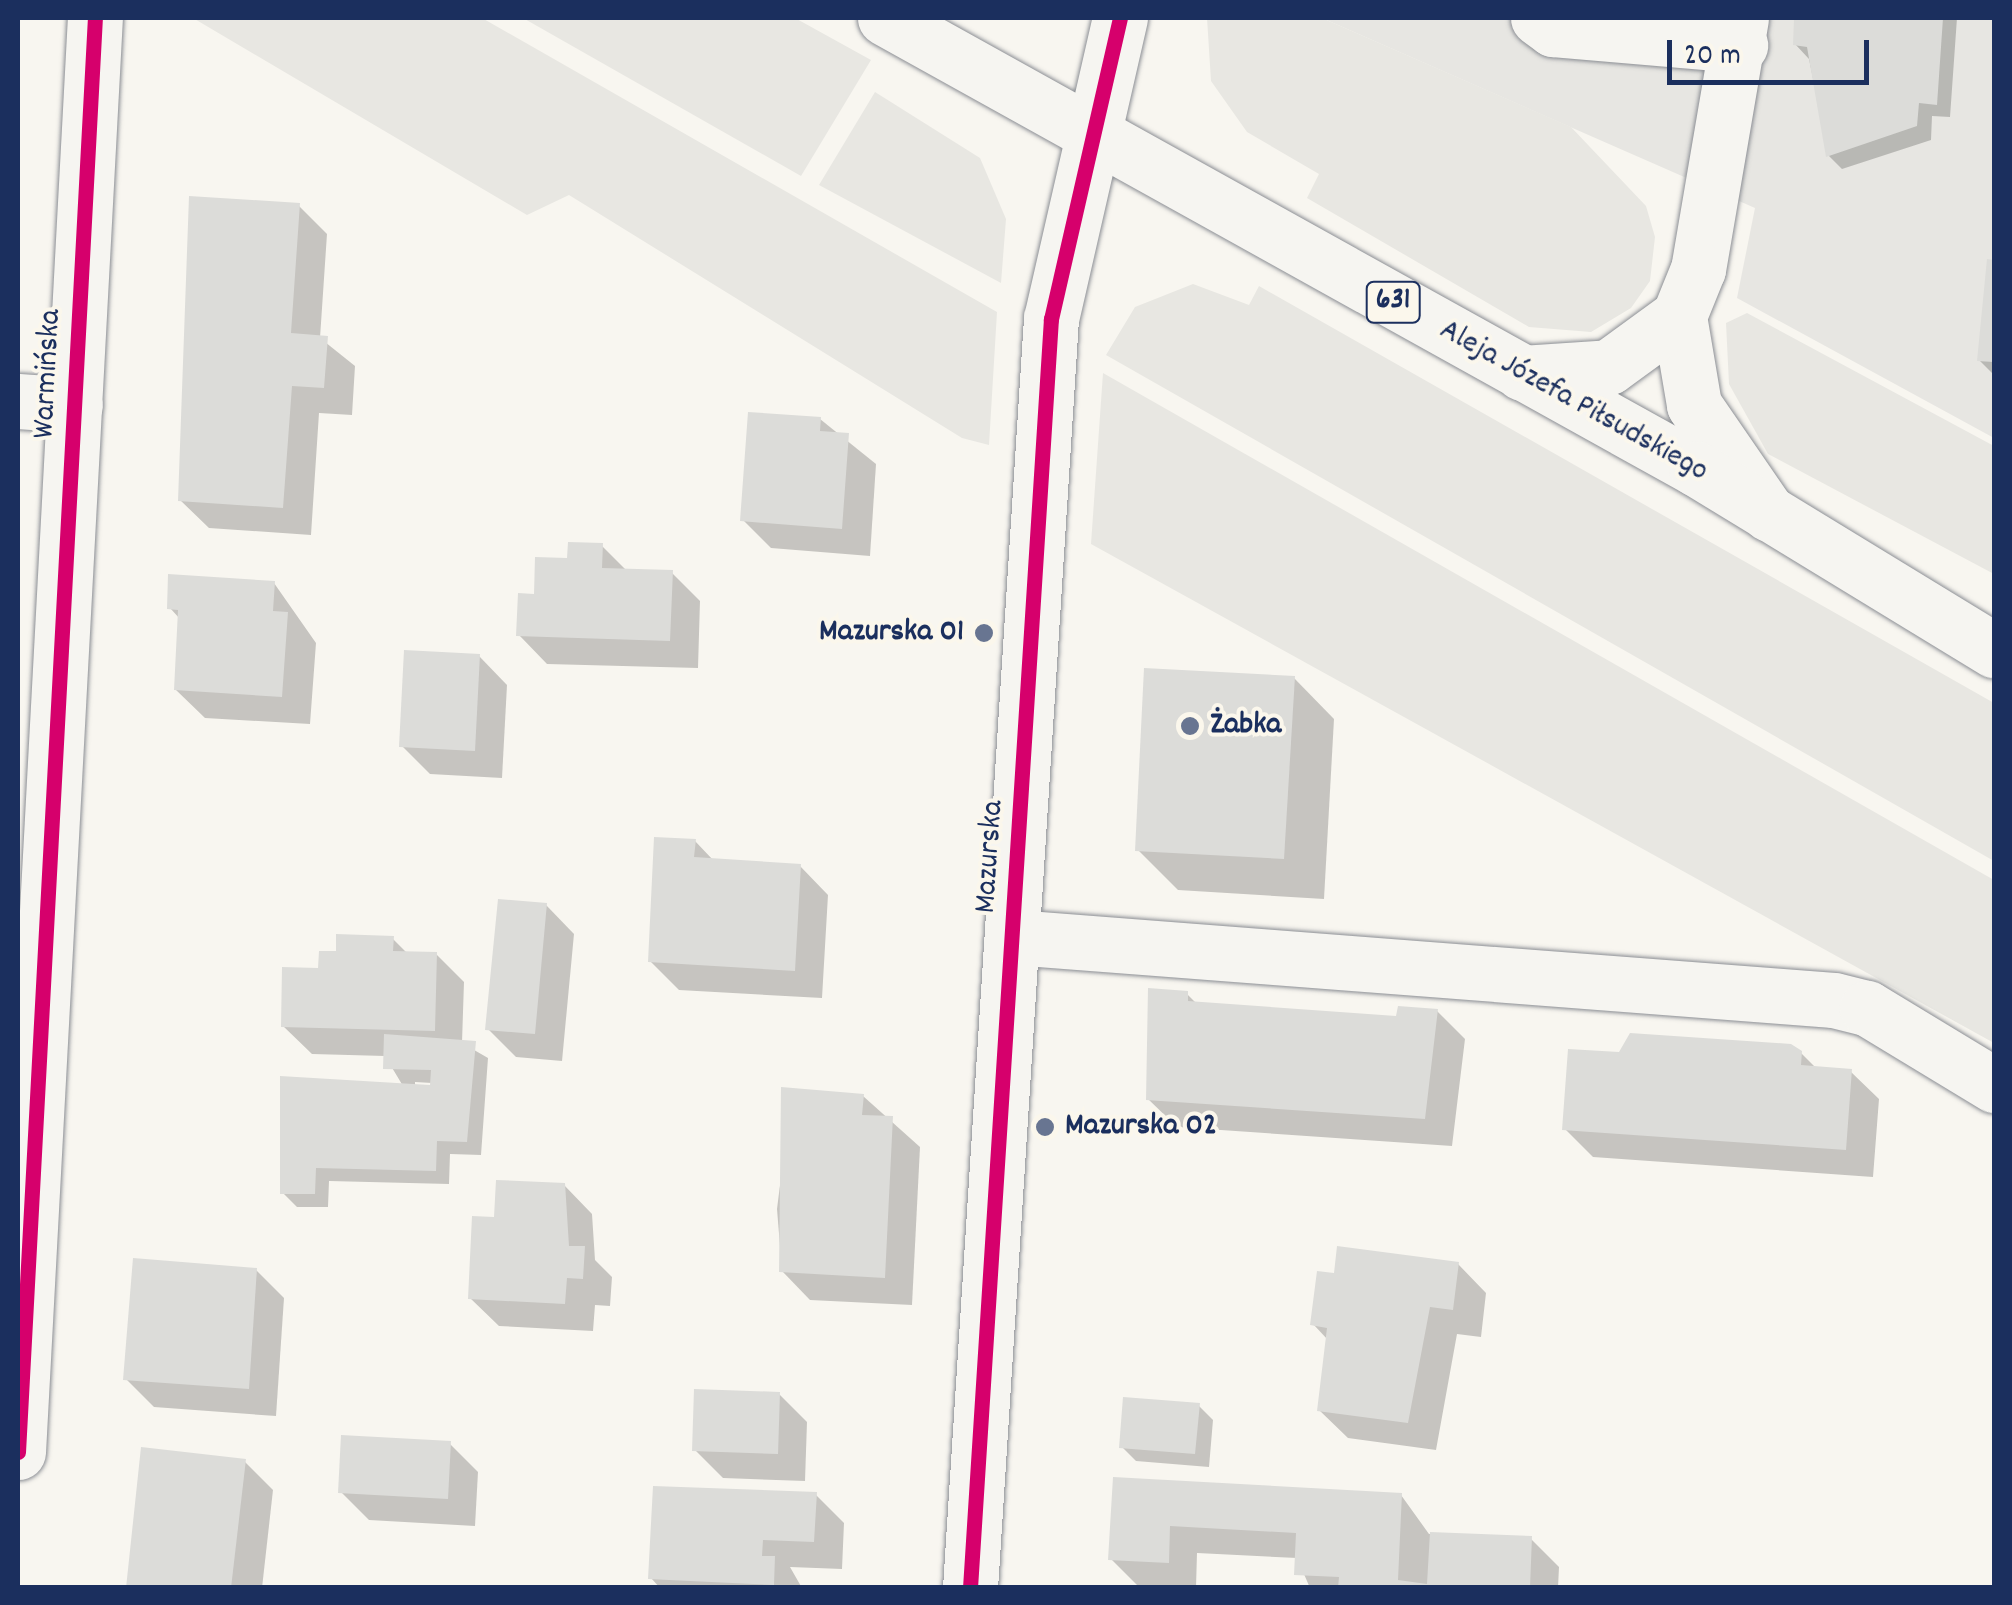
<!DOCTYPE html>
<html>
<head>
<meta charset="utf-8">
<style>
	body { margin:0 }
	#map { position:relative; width:2012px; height:1605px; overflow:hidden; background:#f8f6f0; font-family:Dekko,sans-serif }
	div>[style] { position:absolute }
	.built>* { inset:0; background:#e7e6e2 }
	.green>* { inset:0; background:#e8e7e2 }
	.shadow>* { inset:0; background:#0003 }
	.building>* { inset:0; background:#dcdcd9 }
	.roads { filter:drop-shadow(0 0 2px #8b8e94) drop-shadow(0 0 2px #8b8e94) }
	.minor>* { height:55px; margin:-27.5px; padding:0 27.5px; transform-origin:27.5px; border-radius:27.5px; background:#f6f5f1 }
	.major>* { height:55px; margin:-27.5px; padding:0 27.5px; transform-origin:27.5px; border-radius:27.5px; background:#f6f5f1 }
	.cycleway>* { height:15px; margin:-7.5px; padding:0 7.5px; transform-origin:7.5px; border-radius:7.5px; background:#d6006c }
	.dots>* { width:28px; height:28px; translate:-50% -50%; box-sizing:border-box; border:5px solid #fbf7ec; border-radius:50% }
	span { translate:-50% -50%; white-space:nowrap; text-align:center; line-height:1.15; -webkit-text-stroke:8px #fbf7ec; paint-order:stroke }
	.shield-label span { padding:2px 8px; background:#fbf7ec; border:2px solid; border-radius:8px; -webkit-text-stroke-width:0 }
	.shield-label { font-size:30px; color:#1b2f5e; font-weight:700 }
	.street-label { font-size:32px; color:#1b2f5e }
	.poi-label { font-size:32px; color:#1b2f5e; font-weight:700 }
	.right { translate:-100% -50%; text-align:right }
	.left { translate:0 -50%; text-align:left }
	.frame { position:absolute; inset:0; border:20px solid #1b2f5e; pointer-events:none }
	.scale { position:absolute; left:1667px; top:40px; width:202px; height:45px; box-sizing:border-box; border:5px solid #1b2f5e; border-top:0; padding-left:12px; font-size:30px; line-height:35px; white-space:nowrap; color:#1b2f5e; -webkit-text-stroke:8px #fbf7ec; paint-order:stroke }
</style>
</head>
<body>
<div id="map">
	<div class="built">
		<i style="clip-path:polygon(1322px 18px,1994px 18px,1994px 438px,1737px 298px,1755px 208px)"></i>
	</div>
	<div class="green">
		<i style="clip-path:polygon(193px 18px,482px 18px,997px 312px,989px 445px,962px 438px,569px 195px,527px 215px)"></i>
		<i style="clip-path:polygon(523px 18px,795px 18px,871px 60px,801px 176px)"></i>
		<i style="clip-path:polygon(1207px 18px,1322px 18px,1571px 127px,1646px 206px,1655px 237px,1650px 281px,1631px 308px,1591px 332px,1529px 327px,1307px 198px,1319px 174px,1247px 132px,1211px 81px)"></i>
		<i style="clip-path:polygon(875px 92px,980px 158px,1006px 219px,1001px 283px,819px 185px)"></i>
		<i style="clip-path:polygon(1193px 284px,1249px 305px,1259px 286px,1994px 703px,1994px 861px,1106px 355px,1135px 307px)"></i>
		<i style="clip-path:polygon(1747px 313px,1994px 446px,1994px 574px,1768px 454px,1729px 384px,1726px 323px)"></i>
		<i style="clip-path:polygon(1103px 373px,1994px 880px,1994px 1043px,1091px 544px)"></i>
	</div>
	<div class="shadow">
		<i style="clip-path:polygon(1797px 18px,1957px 18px,1950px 117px,1932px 116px,1931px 140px,1842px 169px,1829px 156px,1809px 59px,1795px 44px)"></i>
		<i style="clip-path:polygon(299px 206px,327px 234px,320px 338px,355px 366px,352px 415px,319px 413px,311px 535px,209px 528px,180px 500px)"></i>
		<i style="clip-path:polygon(1989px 262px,1994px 262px,1994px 375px,1979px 360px)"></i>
		<i style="clip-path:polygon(820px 419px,876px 464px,870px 556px,771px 548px,743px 520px)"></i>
		<i style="clip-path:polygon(602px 546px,627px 571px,672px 573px,700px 601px,698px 668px,547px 664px,519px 635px,536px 596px)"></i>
		<i style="clip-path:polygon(274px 583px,316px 643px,310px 724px,205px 718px,176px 690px,180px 619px,170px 608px)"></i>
		<i style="clip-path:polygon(479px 656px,507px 685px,502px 778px,430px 774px,402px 746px)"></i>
		<i style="clip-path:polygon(1294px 678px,1334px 719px,1324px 899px,1178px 890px,1138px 850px)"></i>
		<i style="clip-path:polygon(695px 841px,714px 861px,800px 866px,828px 895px,822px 998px,679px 990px,650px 961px)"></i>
		<i style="clip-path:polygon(546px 905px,574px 934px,562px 1061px,516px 1057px,488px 1029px)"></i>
		<i style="clip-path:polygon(evenodd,393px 939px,408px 954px,436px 954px,464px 982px,462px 1043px,488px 1058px,481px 1155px,450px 1154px,449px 1184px,329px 1181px,328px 1207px,297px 1207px,283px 1193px,403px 1086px,385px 1056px,312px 1054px,283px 1026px,338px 953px,393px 939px,415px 1082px,432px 1083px,432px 1088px,415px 1087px,415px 1082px)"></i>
		<i style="clip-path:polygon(1187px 994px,1198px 1005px,1398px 1019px,1437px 1011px,1465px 1039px,1452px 1146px,1177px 1127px,1148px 1099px)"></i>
		<i style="clip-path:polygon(1801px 1053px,1817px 1069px,1850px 1071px,1879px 1099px,1873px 1177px,1593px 1157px,1565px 1129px,1620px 1055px)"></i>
		<i style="clip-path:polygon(863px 1096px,920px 1147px,912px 1305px,810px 1300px,782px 1271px,777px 1209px,788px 1122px)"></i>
		<i style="clip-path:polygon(564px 1185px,592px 1214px,595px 1260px,612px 1277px,610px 1306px,595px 1305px,593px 1331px,499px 1326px,470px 1298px)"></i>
		<i style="clip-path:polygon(1458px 1264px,1486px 1293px,1481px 1337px,1457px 1334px,1436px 1450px,1348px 1438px,1319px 1410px,1328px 1340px,1313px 1324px,1336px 1276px)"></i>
		<i style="clip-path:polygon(256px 1270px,284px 1298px,276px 1416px,154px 1407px,126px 1379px)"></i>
		<i style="clip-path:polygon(779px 1394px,807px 1422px,805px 1481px,723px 1478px,695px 1450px)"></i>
		<i style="clip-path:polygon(1199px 1406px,1213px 1420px,1209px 1467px,1136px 1461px,1122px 1447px)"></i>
		<i style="clip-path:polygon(450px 1444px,478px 1472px,475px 1526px,369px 1520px,341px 1492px)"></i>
		<i style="clip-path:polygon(245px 1462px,273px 1490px,262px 1588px,128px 1588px)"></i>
		<i style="clip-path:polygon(1115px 1480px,1401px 1495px,1429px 1534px,1531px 1539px,1559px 1567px,1558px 1588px,1310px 1588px,1297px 1558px,1197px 1553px,1196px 1588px,1139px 1587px,1111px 1559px)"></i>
		<i style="clip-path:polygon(816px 1495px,844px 1523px,842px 1569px,790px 1567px,802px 1588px,660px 1588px,651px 1578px)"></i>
	</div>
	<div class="building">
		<i style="clip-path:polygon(1794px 18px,1943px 18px,1937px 105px,1919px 103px,1917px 126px,1826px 157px,1807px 47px,1793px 45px)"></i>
		<i style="clip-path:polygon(189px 196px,300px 203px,291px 333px,328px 336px,324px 388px,292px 386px,283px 508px,178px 501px)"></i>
		<i style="clip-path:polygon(1987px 259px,1994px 260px,1994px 362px,1977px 361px)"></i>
		<i style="clip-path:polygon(748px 412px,821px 417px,820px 431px,849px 433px,842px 529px,740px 521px)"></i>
		<i style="clip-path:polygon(568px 542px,603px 543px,602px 568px,673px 570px,670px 641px,516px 636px,518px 593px,534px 594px,535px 557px,567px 558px)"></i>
		<i style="clip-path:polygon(168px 574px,275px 581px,273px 611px,288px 612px,282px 697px,174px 690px,178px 610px,167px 609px)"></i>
		<i style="clip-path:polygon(404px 650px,480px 654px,475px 751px,399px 747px)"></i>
		<i style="clip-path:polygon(1144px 668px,1295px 676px,1284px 859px,1135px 851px)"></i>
		<i style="clip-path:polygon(654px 837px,696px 839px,694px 857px,801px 864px,795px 971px,648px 962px)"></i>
		<i style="clip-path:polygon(498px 899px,547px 903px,535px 1034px,485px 1030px)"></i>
		<i style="clip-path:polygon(336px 934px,394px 936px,393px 951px,437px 952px,435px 1031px,281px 1027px,282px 967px,318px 968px,319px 951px,336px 951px)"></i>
		<i style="clip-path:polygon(1148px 988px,1188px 991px,1188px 1001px,1396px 1016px,1398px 1006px,1438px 1009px,1425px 1119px,1146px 1100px)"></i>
		<i style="clip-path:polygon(1630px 1033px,1791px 1044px,1802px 1051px,1801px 1065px,1852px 1069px,1846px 1150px,1562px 1130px,1568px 1049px,1619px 1052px)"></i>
		<i style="clip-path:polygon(384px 1034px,476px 1041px,467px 1142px,437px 1141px,436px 1171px,316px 1168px,315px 1194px,280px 1194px,280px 1076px,430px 1085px,431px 1070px,383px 1069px)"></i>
		<i style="clip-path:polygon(781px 1087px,864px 1094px,862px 1115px,893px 1116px,885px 1278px,779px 1272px)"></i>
		<i style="clip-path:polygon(496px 1180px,565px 1183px,569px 1246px,585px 1246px,583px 1279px,567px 1278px,565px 1304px,468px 1299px,472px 1216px,494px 1217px)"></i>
		<i style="clip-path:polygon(1337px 1246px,1459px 1262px,1453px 1310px,1430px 1307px,1408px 1423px,1317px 1411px,1327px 1328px,1310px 1325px,1317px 1271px,1334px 1273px)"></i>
		<i style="clip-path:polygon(133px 1258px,257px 1268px,249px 1389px,123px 1380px)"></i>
		<i style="clip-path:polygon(694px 1389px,780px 1392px,778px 1454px,692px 1451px)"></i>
		<i style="clip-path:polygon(1123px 1397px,1200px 1403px,1195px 1454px,1119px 1448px)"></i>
		<i style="clip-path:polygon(341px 1435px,451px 1441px,448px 1499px,338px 1493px)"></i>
		<i style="clip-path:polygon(141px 1447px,246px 1459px,231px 1588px,126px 1588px)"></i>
		<i style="clip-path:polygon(1113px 1477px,1402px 1493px,1398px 1580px,1427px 1584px,1430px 1532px,1532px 1536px,1530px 1588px,1338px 1588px,1339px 1577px,1294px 1575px,1296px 1533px,1170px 1526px,1169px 1563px,1108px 1560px)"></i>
		<i style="clip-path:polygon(653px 1486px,817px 1492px,814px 1542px,763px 1540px,762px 1556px,775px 1556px,774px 1585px,648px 1579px)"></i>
	</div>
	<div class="roads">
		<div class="minor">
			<i style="left:1538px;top:18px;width:19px;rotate:36deg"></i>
			<i style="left:1553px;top:29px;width:188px;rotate:4.9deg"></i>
			<i style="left:1741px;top:18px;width:255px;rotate:99.7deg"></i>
			<i style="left:1698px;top:269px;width:51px;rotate:112deg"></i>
			<i style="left:1679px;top:316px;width:90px;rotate:80.4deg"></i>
			<i style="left:1694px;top:405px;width:132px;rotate:55.5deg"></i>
			<i style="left:1522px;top:373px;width:87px;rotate:-3.9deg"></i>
			<i style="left:1609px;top:367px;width:87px;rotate:-36.1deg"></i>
			<i style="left:18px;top:401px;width:57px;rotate:4deg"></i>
			<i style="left:1013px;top:937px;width:823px;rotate:4.39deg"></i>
			<i style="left:1834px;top:1000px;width:34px;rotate:14deg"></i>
			<i style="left:1867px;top:1008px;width:149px;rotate:31.2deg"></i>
			<i style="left:18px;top:1452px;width:1436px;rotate:-86.93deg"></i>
			<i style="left:970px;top:1588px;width:1272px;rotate:-86.35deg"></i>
			<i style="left:1051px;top:319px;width:309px;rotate:-77.1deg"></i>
		</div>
		<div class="major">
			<i style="left:885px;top:18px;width:929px;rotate:29.05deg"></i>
			<i style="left:1697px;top:469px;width:348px;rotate:31.4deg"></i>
		</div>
	</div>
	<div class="cycleway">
		<i style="left:18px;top:1452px;width:1436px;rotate:-86.93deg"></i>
		<i style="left:970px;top:1588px;width:1272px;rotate:-86.35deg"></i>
		<i style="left:1051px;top:319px;width:309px;rotate:-77.1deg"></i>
	</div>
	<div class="dots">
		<i style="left:984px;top:633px;background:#687591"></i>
		<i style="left:1190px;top:726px;background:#687591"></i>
		<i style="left:1045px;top:1127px;background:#687591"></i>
	</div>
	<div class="shield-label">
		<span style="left:1393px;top:302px">631</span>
	</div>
	<div class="street-label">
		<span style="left:49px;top:374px;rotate:-87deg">Warmińska</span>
		<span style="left:1573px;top:402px;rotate:29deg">Aleja Józefa Piłsudskiego</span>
		<span style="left:991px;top:857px;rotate:-86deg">Mazurska</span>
	</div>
	<div class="poi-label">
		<span class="right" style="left:964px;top:633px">Mazurska 01</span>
		<span class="left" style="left:1210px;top:726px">Żabka</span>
		<span class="left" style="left:1065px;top:1127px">Mazurska 02</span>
	</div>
	<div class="frame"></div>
	<div class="scale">20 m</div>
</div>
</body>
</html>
